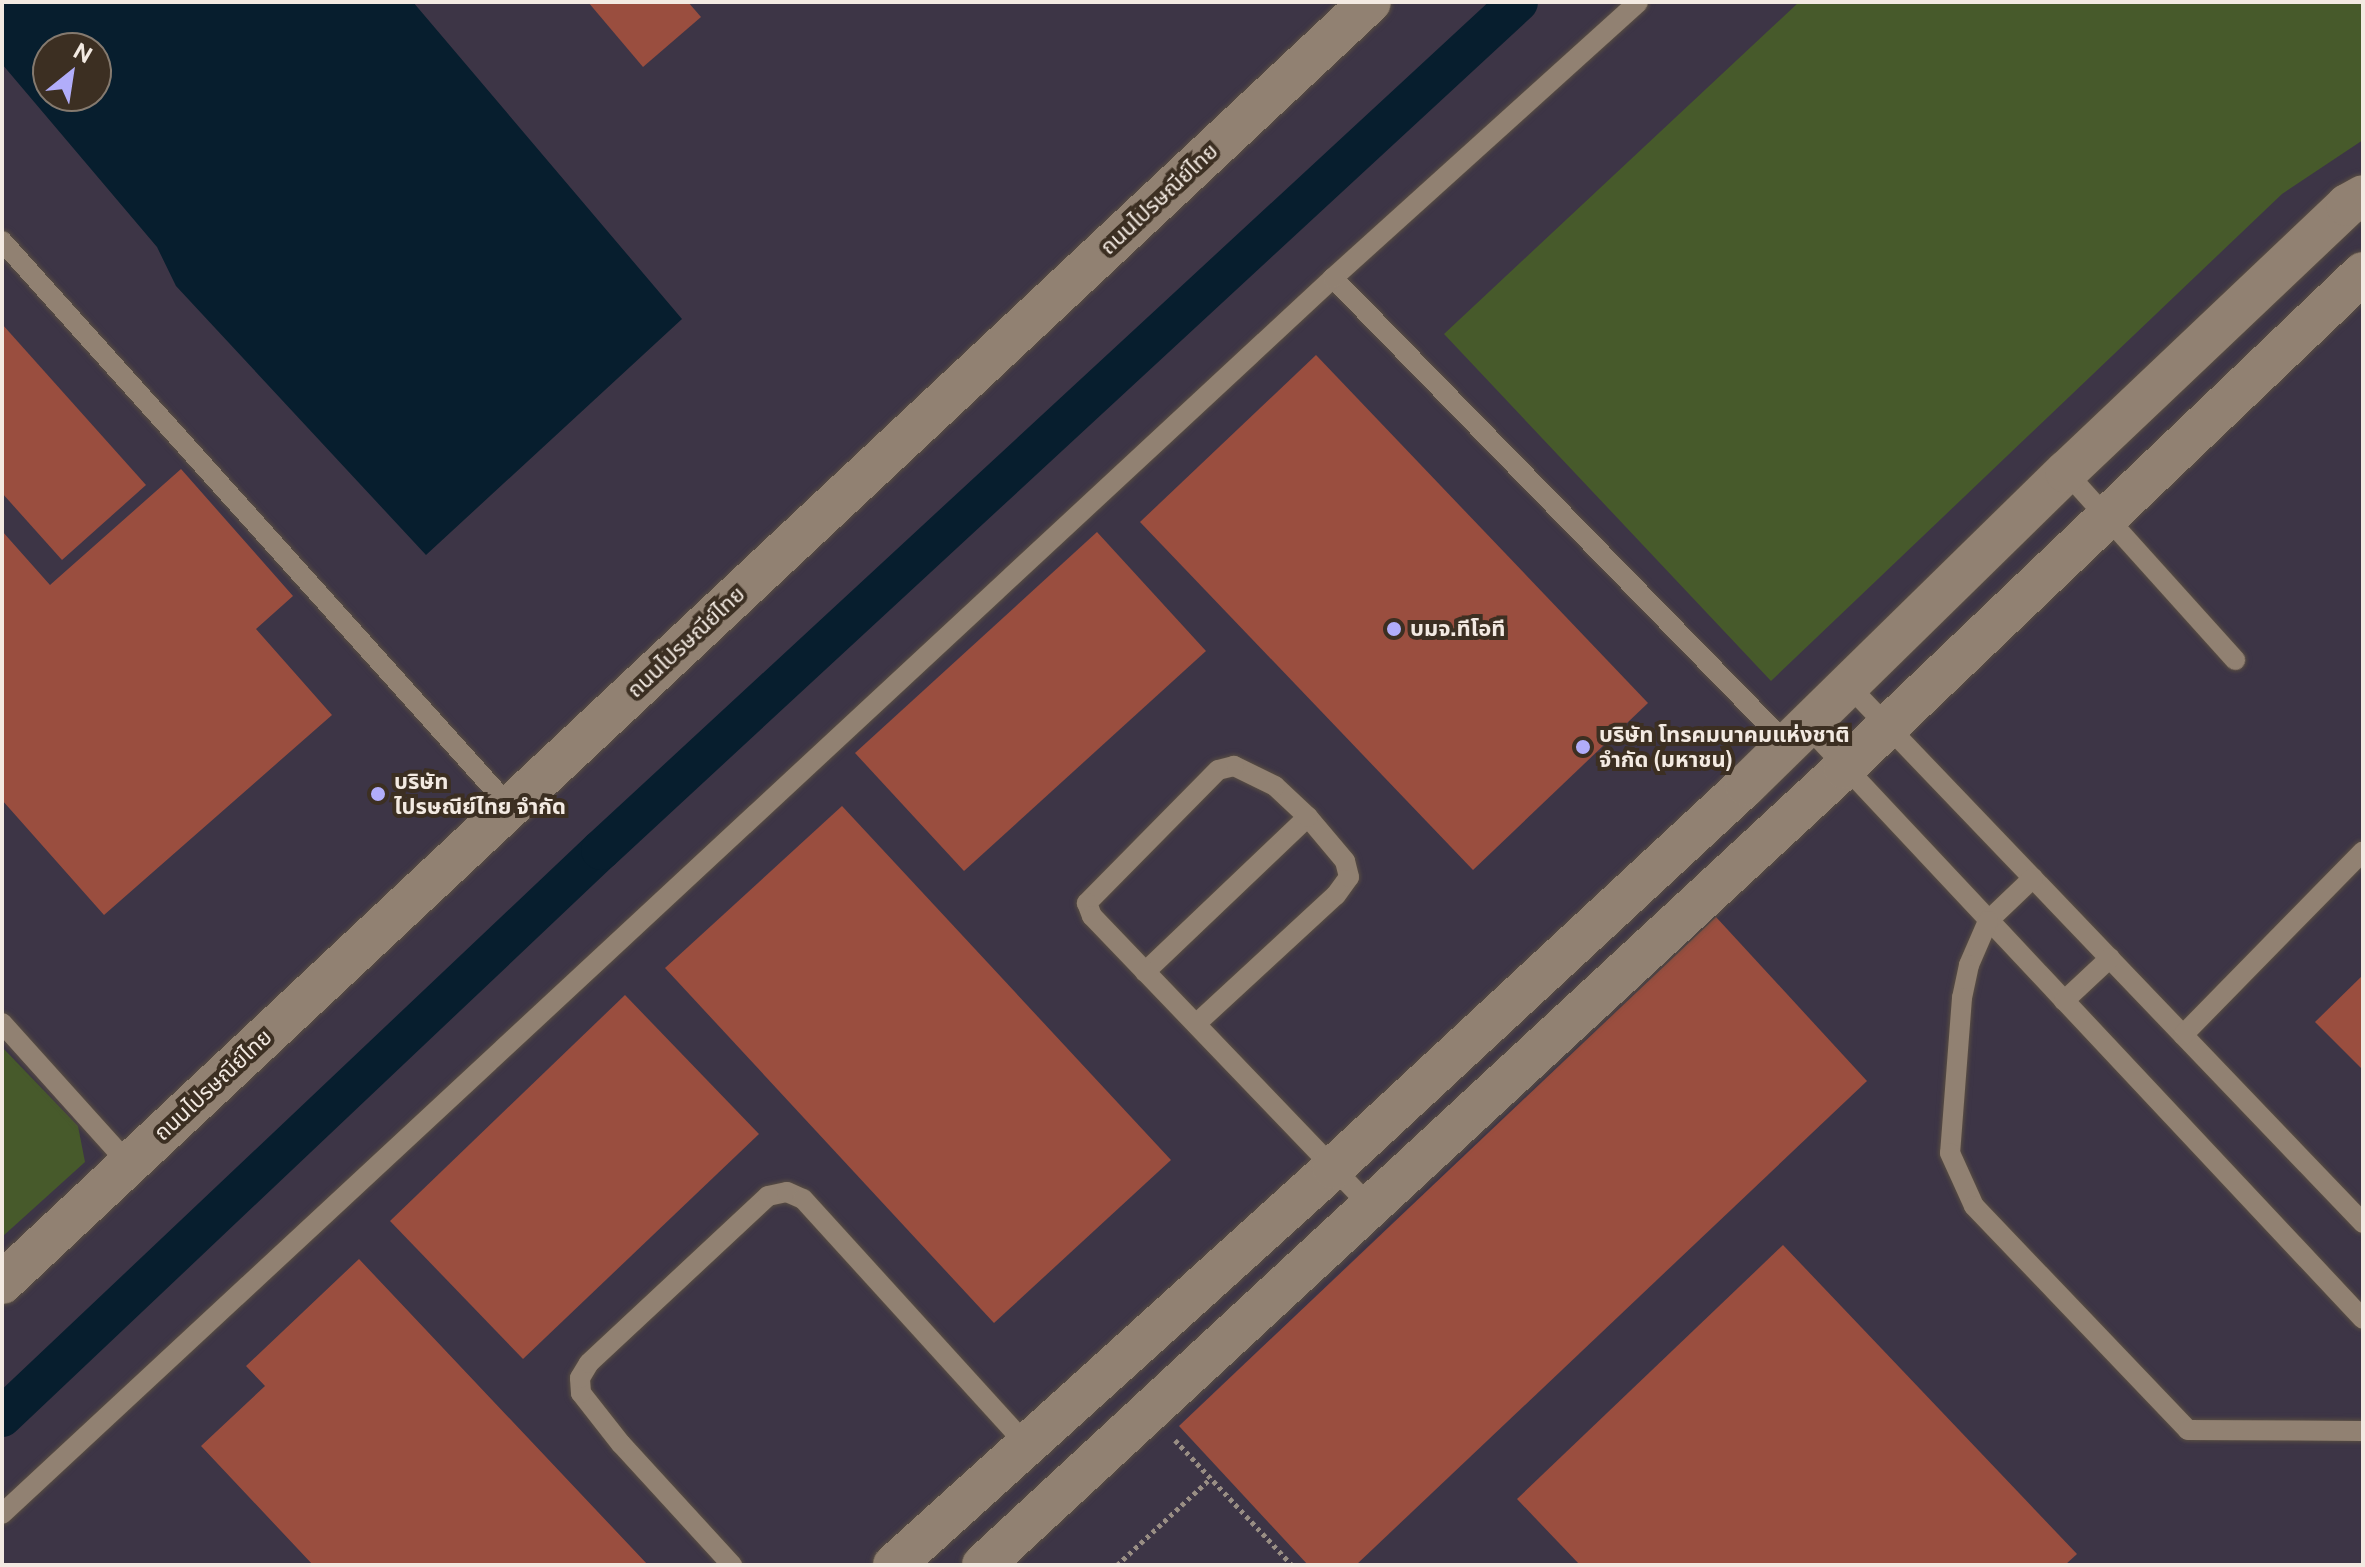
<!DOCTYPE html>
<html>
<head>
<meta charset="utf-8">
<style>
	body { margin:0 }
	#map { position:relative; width:2365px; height:1567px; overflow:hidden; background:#3c2f22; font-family:"Public Sans","Noto Sans Thai",sans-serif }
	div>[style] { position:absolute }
	.commercial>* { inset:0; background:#3d3546 }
	.green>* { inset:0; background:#475a2b }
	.water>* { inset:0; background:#071e2e }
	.canal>* { height:40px; margin:-20px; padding:0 20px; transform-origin:20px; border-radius:20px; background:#071e2e }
	.building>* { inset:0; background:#9a4e3f }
	.path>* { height:5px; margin-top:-2.5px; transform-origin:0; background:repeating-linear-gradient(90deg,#998e84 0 4px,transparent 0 8px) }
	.roads { filter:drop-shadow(0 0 2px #594e42) drop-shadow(0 0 2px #594e42) }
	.service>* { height:20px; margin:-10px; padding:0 10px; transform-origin:10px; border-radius:10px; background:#918172 }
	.minor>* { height:42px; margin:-21px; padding:0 21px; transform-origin:21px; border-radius:21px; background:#918172 }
	.dots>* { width:22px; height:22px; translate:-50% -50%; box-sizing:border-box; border:4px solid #3c2f22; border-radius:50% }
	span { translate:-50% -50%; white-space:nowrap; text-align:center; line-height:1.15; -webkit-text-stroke:8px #3c2f22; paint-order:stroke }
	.street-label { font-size:22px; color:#f3eae2 }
	.poi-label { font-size:22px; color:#f3eae2; font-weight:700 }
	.left { translate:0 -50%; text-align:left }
	.frame { position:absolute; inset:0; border:4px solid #f3eae2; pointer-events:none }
	.north { position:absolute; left:32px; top:32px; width:80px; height:80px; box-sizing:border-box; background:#3c2f22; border:2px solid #857a6f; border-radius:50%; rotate:30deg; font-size:22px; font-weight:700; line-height:32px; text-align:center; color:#f3eae2 }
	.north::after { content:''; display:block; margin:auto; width:28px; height:36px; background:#b1adfa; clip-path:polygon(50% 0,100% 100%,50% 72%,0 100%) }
</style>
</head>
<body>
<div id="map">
	<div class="commercial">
		<i style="clip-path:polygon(evenodd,2px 2px,2363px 2px,2363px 1565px,2px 1565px,2px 2px,48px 48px,96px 48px,96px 96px,48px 96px,48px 48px)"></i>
	</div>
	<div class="green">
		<i style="clip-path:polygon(1799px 2px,2363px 2px,2363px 140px,2282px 194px,1771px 681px,1444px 334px)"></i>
		<i style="clip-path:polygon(2px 1047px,78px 1126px,85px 1162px,2px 1237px)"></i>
	</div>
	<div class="water">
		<i style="clip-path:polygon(evenodd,2px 2px,413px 2px,682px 319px,426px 555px,176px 286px,157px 247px,2px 64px,2px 2px,48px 48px,96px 48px,96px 96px,48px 96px,48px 48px)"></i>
	</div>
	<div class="canal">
		<i style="left:2px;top:1417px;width:825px;rotate:-43.43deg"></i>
		<i style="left:601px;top:850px;width:1249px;rotate:-42.76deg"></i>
	</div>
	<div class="building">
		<i style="clip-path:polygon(588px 2px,688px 2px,701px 17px,643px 67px)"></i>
		<i style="clip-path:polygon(2px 324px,146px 485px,62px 560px,2px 493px)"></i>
		<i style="clip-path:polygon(1316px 355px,1648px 703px,1473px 870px,1140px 522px)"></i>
		<i style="clip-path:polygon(181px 469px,293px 596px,256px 629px,332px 715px,104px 915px,2px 800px,2px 531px,50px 585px)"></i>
		<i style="clip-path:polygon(1097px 532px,1206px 651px,964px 871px,855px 753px)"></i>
		<i style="clip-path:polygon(842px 806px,1171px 1160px,994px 1323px,665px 968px)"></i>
		<i style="clip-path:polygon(1716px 917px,1867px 1081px,1356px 1565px,1308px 1565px,1179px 1426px)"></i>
		<i style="clip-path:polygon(2363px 975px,2363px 1070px,2315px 1022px)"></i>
		<i style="clip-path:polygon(625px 995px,759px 1134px,523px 1359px,390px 1221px)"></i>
		<i style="clip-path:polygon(1783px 1245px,2077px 1554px,2065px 1565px,1580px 1565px,1517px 1499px)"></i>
		<i style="clip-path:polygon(359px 1259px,648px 1565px,313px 1565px,201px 1446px,265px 1386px,246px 1366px)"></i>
	</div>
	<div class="path">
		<i style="left:1175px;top:1440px;width:171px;rotate:46.9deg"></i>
		<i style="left:1117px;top:1565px;width:128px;rotate:-42.8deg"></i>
	</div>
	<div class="roads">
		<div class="service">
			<i style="left:2px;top:241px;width:761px;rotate:48.09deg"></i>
			<i style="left:1333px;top:278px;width:648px;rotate:45.75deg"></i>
			<i style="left:2066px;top:472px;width:253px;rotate:48deg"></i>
			<i style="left:1848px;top:685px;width:745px;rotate:46.25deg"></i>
			<i style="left:1806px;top:725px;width:814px;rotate:46.84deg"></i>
			<i style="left:2033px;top:878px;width:62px;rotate:136.3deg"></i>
			<i style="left:1988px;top:921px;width:48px;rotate:113.4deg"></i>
			<i style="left:1969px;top:965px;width:34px;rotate:102deg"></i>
			<i style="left:1962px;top:998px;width:155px;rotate:94.4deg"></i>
			<i style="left:1950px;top:1153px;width:58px;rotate:65.6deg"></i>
			<i style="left:1974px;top:1206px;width:310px;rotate:46.3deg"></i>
			<i style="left:2188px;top:1430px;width:175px;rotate:0.3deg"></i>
			<i style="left:1145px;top:972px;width:225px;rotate:-43.6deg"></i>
			<i style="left:2064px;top:1001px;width:63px;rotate:-43.1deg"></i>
			<i style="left:2px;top:1023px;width:190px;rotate:48deg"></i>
			<i style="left:1196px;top:1024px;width:190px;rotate:-42.7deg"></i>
			<i style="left:1336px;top:895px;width:22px;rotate:-54deg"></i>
			<i style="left:1349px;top:877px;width:16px;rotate:-104deg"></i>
			<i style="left:1345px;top:861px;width:57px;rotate:-130.1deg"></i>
			<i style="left:1308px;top:817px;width:45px;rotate:-136.8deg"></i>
			<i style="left:1275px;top:786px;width:46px;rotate:-154deg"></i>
			<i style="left:1234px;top:766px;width:16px;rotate:166deg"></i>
			<i style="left:1218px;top:770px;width:187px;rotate:134.6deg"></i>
			<i style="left:1087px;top:903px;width:14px;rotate:69deg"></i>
			<i style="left:1092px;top:916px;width:405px;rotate:46.2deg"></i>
			<i style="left:2183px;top:1035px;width:257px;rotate:-45.6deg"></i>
			<i style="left:2px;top:1514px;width:1816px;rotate:-42.88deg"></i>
			<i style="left:1333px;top:278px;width:411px;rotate:-42.1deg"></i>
			<i style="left:732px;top:1565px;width:164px;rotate:-132.5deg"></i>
			<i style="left:621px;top:1444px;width:65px;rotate:-128.1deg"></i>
			<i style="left:581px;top:1393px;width:15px;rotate:-94deg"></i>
			<i style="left:580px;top:1378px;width:17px;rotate:-59deg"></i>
			<i style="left:589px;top:1363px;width:245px;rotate:-43deg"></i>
			<i style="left:768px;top:1196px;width:19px;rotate:-12deg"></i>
			<i style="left:787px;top:1192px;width:17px;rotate:24deg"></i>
			<i style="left:803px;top:1199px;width:333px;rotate:47.7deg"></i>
		</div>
		<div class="minor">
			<i style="left:2px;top:1283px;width:1874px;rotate:-43.12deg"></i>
			<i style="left:894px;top:1565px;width:592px;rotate:-42.12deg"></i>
			<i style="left:1333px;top:1168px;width:563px;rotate:-42.84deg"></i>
			<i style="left:1746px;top:785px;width:448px;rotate:-44.4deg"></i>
			<i style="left:2066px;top:472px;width:388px;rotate:-43.5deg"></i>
			<i style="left:2347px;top:205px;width:18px;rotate:-29deg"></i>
			<i style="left:983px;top:1565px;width:1173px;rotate:-42.79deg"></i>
			<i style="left:1844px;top:768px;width:717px;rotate:-43.64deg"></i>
		</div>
	</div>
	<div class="dots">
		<i style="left:1394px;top:629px;background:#b1adfa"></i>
		<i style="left:1583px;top:747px;background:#b1adfa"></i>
		<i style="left:378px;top:794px;background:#b1adfa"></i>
	</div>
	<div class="street-label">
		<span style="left:1159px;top:199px;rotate:-43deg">ถนนไปรษณีย์ไทย</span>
		<span style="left:686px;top:642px;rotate:-43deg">ถนนไปรษณีย์ไทย</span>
		<span style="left:213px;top:1085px;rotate:-43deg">ถนนไปรษณีย์ไทย</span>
	</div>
	<div class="poi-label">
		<span class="left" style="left:1410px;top:629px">บมจ.ทีโอที</span>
		<span class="left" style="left:1599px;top:747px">บริษัท โทรคมนาคมแห่งชาติ<br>จำกัด (มหาชน)</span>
		<span class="left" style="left:394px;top:794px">บริษัท<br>ไปรษณีย์ไทย จำกัด</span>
	</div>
	<div class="frame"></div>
	<div class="north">N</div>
</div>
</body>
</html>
